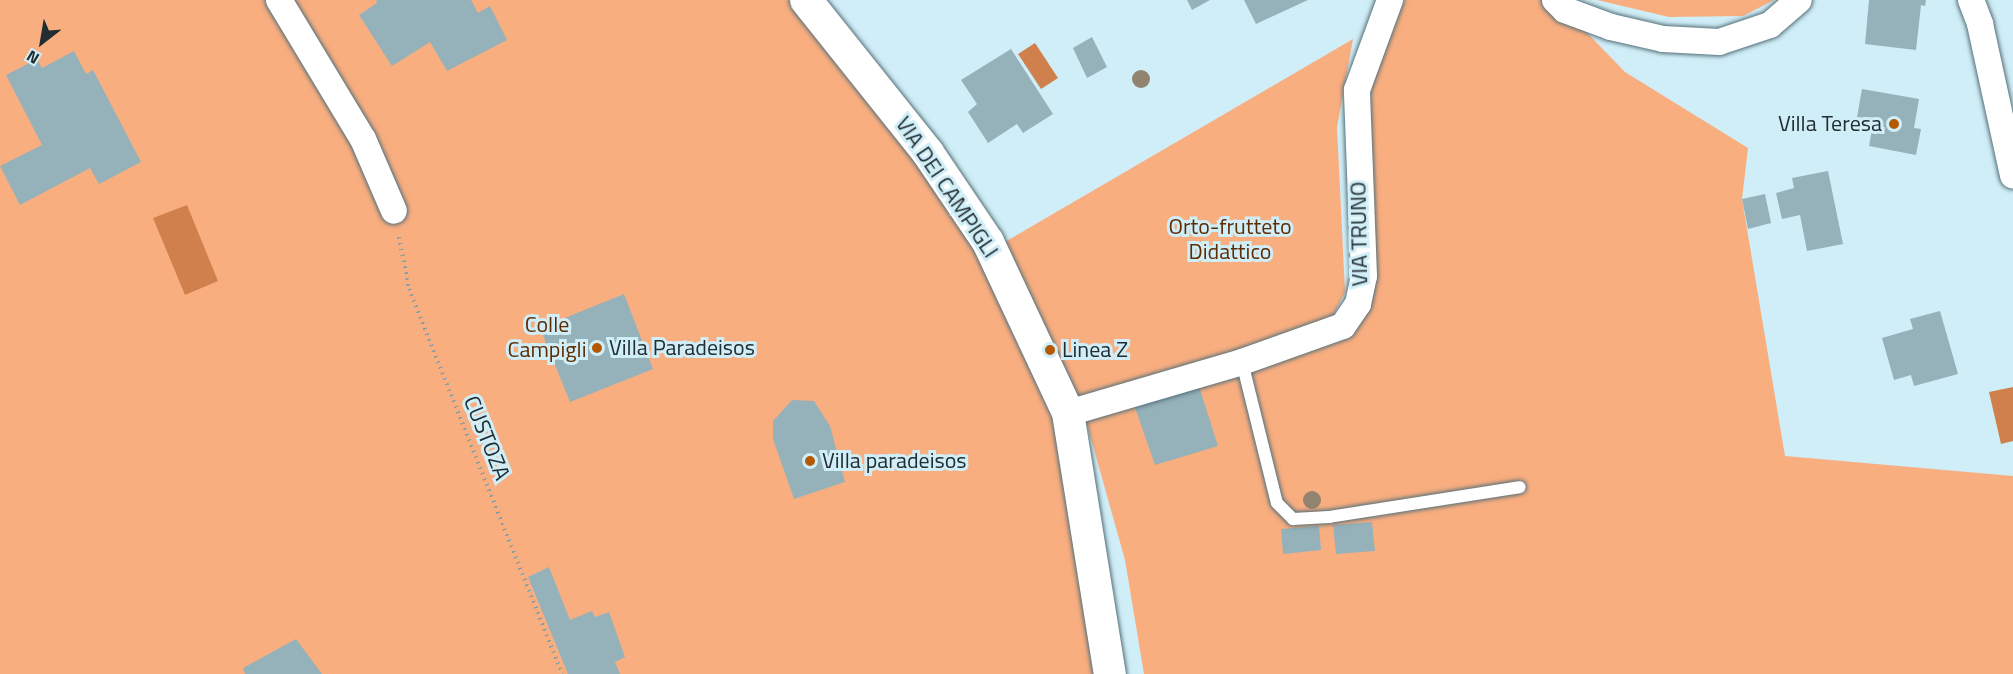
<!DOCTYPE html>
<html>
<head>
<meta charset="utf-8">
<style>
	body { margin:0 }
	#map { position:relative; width:2013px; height:674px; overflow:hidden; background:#d0eef7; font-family:"Titillium Web",sans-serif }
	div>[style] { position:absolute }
	.green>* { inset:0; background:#f9ae80 }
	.water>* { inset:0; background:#cf804d }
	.building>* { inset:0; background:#95b1ba }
	.path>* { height:4px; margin-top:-2px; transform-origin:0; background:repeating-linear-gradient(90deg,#889ea5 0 1.5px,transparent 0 6px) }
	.roads { filter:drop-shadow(0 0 2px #557079) drop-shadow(0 0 2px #557079) }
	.service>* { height:12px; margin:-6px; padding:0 6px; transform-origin:6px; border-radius:6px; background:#fff }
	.minor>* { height:26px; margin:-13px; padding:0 13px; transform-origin:13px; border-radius:13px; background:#fff }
	.tertiary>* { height:32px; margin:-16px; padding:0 16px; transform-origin:16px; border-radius:16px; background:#fff }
	.trees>* { width:18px; height:18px; margin:-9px; border-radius:50%; background:#928370 }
	.dots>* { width:16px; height:16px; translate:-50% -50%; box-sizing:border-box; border:3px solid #d0eef7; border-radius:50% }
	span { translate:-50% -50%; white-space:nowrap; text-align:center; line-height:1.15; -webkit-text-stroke:6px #d0eef7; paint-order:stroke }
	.poi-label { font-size:22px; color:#222d31 }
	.right { translate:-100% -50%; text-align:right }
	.left { translate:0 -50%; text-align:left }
	.street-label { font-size:22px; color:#222d31 }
	.park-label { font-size:22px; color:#5f2c02 }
	.north { position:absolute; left:12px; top:12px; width:60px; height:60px; -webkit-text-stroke:4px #d0eef7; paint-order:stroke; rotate:211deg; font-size:16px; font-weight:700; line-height:24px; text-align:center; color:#222d31 }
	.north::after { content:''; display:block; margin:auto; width:21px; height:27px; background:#222d31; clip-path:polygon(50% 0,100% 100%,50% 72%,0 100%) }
</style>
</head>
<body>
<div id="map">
	<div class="green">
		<i style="clip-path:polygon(0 0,793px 0,981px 245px,1064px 426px,1094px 674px,0 674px)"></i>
		<i style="clip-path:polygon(1405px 0,1550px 0,1565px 10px,1625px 72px,1748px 148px,1742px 199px,1785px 456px,2013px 476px,2013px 674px,1144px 674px,1125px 560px,1086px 421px,1355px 329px,1376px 282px,1365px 150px,1373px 76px)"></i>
		<i style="clip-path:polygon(1597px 0,1774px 0,1743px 16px,1669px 17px)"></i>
		<i style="clip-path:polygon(1353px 39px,1337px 127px,1345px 292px,1330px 322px,1079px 409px,1003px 243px)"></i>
	</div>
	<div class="water">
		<i style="clip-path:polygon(1035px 43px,1058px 78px,1041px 89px,1018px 54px)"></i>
		<i style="clip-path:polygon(187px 205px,218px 281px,185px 295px,153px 218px)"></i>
		<i style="clip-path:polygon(2013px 387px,2013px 441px,2001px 444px,1989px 392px)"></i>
	</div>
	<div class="building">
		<i style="clip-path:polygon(376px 0,471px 0,478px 13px,490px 6px,507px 40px,447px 71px,430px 42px,392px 66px,359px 15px,377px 3px)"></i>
		<i style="clip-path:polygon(1187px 0,1210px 0,1192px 10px)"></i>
		<i style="clip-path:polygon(1244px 0,1308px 0,1256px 24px)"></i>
		<i style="clip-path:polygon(1869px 0,1926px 0,1925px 6px,1921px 5px,1916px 50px,1865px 44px)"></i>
		<i style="clip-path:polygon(1092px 37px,1107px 67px,1087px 78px,1073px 48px)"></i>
		<i style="clip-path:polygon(1011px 49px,1053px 114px,1023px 133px,1017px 124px,988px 143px,968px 112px,977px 104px,961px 80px)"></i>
		<i style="clip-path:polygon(74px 51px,86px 74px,93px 70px,141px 162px,99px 184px,90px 168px,20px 205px,0 166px,42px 145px,6px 75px,37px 59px,42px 68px)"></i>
		<i style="clip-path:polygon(1862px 89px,1919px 99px,1914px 128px,1921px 129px,1916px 155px,1869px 146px,1874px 119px,1857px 117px)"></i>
		<i style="clip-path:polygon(1828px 171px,1843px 244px,1807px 251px,1800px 215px,1782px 219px,1776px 193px,1794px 188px,1792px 178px)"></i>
		<i style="clip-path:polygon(1765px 194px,1771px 223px,1748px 229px,1742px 199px)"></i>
		<i style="clip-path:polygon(624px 294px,653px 369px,570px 402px,540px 328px)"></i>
		<i style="clip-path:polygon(1940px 311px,1958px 374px,1914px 386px,1911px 375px,1894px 380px,1882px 338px,1913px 329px,1910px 319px)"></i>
		<i style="clip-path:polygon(1197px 380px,1218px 446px,1155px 465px,1133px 402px)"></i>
		<i style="clip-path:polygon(792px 400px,814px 401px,830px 426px,845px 482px,794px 499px,773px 439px,773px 421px)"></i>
		<i style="clip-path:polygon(1372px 522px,1375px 551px,1336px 554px,1333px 525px)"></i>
		<i style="clip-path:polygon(1319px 526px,1321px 550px,1283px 554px,1281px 529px)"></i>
		<i style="clip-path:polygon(549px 567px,570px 620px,592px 611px,595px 617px,609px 612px,625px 657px,615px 662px,620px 674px,568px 674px,528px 577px)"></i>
		<i style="clip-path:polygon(296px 639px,322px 674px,245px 674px,243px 668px)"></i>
	</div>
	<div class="path">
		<i style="left:399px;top:237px;width:53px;rotate:79.1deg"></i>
		<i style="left:409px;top:289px;width:414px;rotate:68.3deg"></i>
	</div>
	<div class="roads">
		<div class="service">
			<i style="left:1242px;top:362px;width:145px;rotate:76.1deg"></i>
			<i style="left:1277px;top:503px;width:23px;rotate:45deg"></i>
			<i style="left:1293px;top:519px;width:36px;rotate:-3deg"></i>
			<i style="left:1329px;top:517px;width:193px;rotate:-8.9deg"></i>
		</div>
		<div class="minor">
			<i style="left:279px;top:0;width:162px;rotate:58.9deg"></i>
			<i style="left:363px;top:139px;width:78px;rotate:66.7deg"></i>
			<i style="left:1555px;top:0;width:14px;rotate:45deg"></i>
			<i style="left:1565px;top:10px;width:49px;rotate:20.3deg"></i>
			<i style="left:1611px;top:27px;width:53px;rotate:13deg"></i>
			<i style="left:1663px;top:39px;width:56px;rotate:3.1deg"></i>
			<i style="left:1719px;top:42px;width:54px;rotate:-18.4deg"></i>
			<i style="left:1770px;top:25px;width:38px;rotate:-41deg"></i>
			<i style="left:1971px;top:0;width:26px;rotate:69deg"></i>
			<i style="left:1980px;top:24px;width:155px;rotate:77.7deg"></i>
			<i style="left:1068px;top:413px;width:181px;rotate:-16.3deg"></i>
			<i style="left:1242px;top:362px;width:107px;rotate:-19.6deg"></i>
			<i style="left:1343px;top:326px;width:27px;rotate:-56deg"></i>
			<i style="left:1358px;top:304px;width:29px;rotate:-78deg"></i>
			<i style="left:1364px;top:276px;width:186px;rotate:-92.2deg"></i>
			<i style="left:1357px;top:90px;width:96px;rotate:-69.9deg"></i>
		</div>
		<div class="tertiary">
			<i style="left:806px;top:0;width:196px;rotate:51.4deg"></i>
			<i style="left:928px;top:153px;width:107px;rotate:56deg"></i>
			<i style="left:988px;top:242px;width:189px;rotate:64.9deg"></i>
			<i style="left:1068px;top:413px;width:264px;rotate:80.9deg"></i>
		</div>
	</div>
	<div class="trees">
		<i style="left:1141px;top:79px"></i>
		<i style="left:1312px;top:500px"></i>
	</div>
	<div class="dots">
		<i style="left:1894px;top:124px;background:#b55802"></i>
		<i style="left:597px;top:348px;background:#b55802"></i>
		<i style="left:1050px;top:350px;background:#b55802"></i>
		<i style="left:810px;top:461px;background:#b55802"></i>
	</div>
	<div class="poi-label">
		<span class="right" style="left:1882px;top:124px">Villa Teresa</span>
		<span class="left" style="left:609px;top:348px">Villa Paradeisos</span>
		<span class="left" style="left:1062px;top:350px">Linea Z</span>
		<span class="left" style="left:822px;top:461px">Villa paradeisos</span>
	</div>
	<div class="street-label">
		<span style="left:947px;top:187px;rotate:56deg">VIA DEI CAMPIGLI</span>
		<span style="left:1359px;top:234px;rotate:-91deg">VIA TRUNO</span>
		<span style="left:487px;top:438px;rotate:68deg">CUSTOZA</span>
	</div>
	<div class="park-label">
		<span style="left:1230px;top:239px">Orto-frutteto<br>Didattico</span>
		<span style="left:547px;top:337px">Colle<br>Campigli</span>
	</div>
	<div class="north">N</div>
</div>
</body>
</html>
